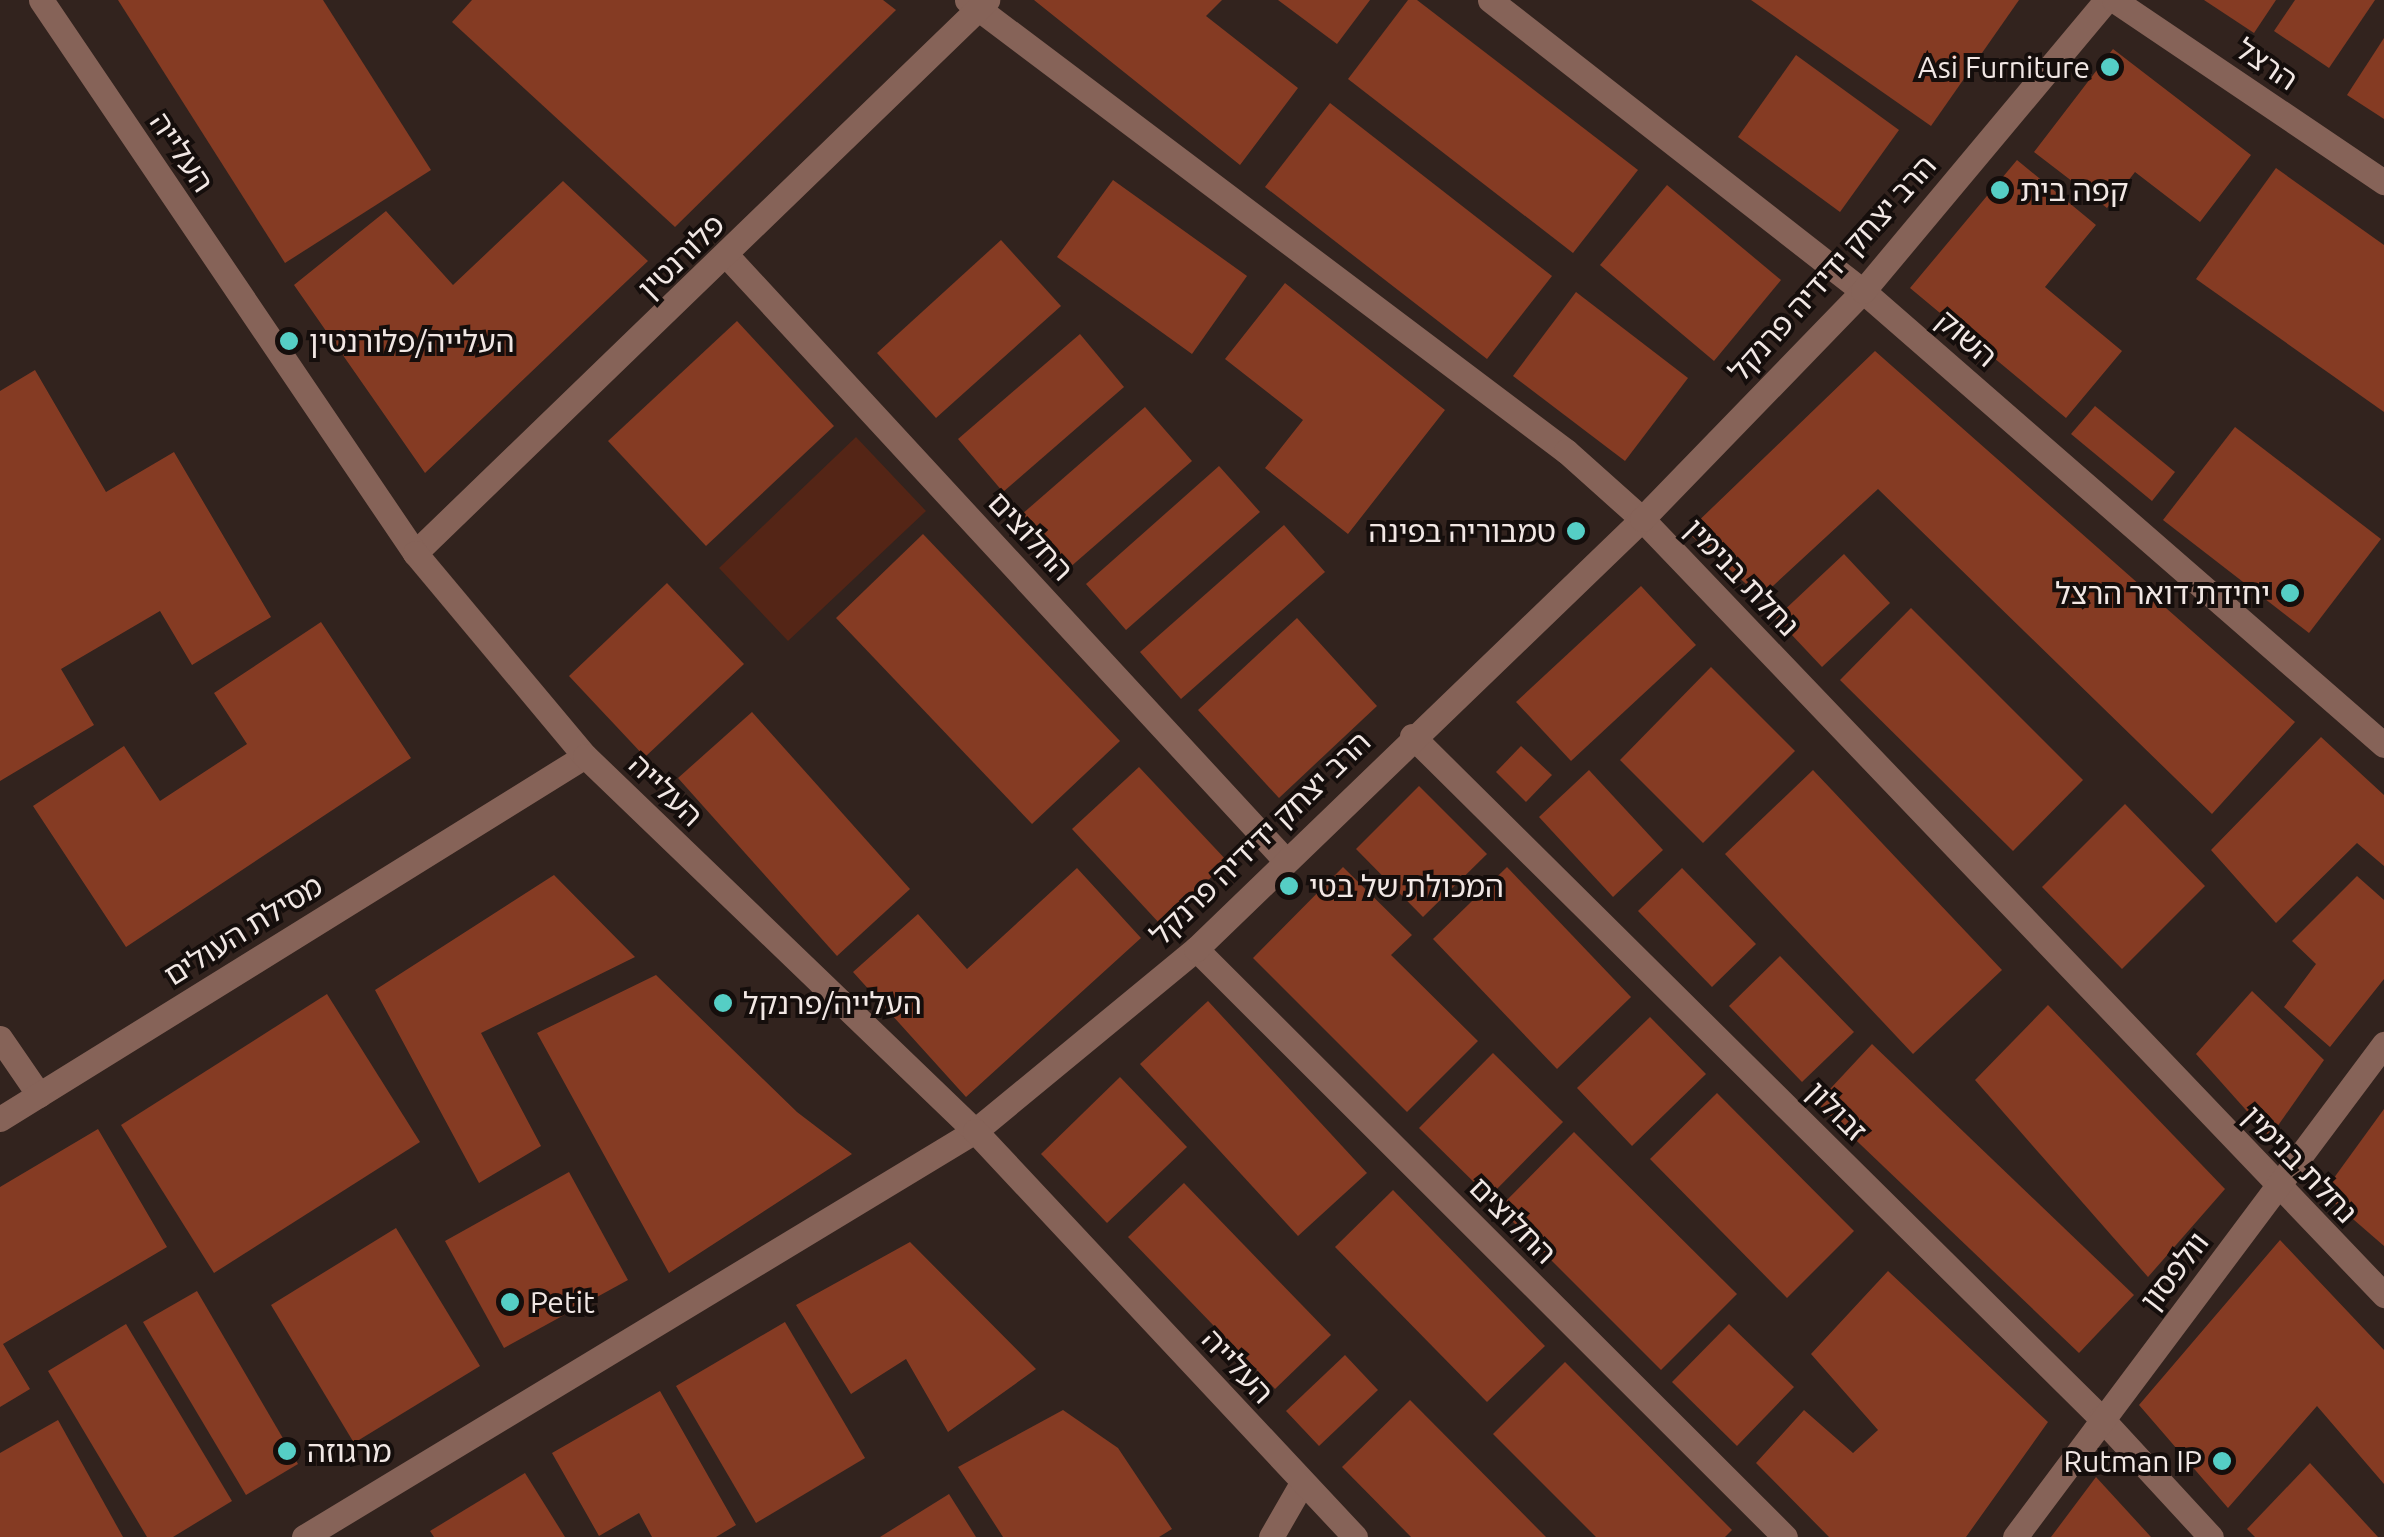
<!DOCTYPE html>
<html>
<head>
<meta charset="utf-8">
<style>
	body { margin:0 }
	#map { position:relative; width:2384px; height:1537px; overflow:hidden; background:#32231e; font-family:Ubuntu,"Noto Sans Hebrew",sans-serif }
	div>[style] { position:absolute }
	.green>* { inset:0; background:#542516 }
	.building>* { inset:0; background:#853b23 }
	.minor>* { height:25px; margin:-12.5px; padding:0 12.5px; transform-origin:12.5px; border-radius:12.5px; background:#866358 }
	.tertiary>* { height:25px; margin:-12.5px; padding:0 12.5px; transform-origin:12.5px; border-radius:12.5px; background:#866358 }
	.dots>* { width:28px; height:28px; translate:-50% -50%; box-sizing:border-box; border:5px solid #150e0c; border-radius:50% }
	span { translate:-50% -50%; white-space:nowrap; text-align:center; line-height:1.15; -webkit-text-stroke:8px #150e0c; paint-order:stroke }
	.street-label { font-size:30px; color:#f1e7e4 }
	.poi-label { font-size:30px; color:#f1e7e4 }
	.right { translate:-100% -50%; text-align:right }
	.left { translate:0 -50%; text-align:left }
</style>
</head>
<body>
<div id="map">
	<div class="green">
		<i style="clip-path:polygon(856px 437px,926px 511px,788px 641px,719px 568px)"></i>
	</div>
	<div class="building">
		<i style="clip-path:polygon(118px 0,323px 0,431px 170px,285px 263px)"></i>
		<i style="clip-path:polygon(472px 0,883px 0,896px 10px,675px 227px,452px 22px)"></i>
		<i style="clip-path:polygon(1034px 0,1222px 0,1206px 16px,1298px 88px,1240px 165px)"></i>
		<i style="clip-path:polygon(1278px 0,1370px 0,1337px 44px)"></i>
		<i style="clip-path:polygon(1408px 0,1417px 0,1638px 170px,1573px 253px,1348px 79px)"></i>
		<i style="clip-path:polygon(1751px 0,2019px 0,1931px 126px)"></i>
		<i style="clip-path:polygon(2204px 0,2276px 0,2254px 33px)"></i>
		<i style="clip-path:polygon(2295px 0,2375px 0,2329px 68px,2274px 31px)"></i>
		<i style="clip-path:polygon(2384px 38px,2384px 119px,2347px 95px)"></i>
		<i style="clip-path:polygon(2113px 49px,2251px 155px,2200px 222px,2135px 172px,2107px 208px,2034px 152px)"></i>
		<i style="clip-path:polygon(1796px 55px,1899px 130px,1840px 212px,1738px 137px)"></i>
		<i style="clip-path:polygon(1330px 103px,1552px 276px,1487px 359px,1265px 187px)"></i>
		<i style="clip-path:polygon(2017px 160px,2096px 225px,2045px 287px,2122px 351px,2066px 418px,1910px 288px)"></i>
		<i style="clip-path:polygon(2276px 168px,2384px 245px,2384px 412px,2196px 279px)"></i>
		<i style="clip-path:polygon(1113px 180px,1247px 276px,1192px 354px,1057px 257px)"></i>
		<i style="clip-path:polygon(563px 181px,648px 261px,425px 473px,294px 285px,386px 211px,453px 285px)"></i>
		<i style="clip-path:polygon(1667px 185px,1781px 280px,1714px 361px,1600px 265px)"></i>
		<i style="clip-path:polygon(1001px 240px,1061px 306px,936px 418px,877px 353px)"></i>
		<i style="clip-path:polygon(1285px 283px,1445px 410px,1348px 534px,1265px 468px,1303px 420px,1225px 359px)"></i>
		<i style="clip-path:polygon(1576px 292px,1688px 378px,1625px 461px,1513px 376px)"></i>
		<i style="clip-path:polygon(737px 321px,834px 426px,706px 546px,608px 441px)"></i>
		<i style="clip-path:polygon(1080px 334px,1124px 387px,1003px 492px,958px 439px)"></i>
		<i style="clip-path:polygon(1875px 351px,2295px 722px,2212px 814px,1878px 489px,1761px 597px,1687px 532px)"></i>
		<i style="clip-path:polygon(35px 370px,106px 492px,174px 452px,271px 617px,192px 665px,160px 611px,61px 669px,94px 725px,0 781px,0 391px)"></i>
		<i style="clip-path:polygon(2095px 406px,2175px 472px,2152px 501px,2071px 434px)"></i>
		<i style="clip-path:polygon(1145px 407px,1192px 461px,1068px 569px,1021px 515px)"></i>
		<i style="clip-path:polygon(2235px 427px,2381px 539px,2309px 633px,2163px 520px)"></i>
		<i style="clip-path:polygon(1219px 466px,1260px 512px,1126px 630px,1086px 584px)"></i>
		<i style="clip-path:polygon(1284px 525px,1325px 572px,1181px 699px,1140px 652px)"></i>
		<i style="clip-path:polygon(923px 534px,1120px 741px,1032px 824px,836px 618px)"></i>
		<i style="clip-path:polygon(1844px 554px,1890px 603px,1822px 667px,1776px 618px)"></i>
		<i style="clip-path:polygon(667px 583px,744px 664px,645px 757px,569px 676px)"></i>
		<i style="clip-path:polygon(1641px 586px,1696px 645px,1571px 761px,1516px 702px)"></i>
		<i style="clip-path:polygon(1911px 608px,2083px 780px,2013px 851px,1840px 680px)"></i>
		<i style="clip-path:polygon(1297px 618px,1377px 706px,1279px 798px,1198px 710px)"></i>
		<i style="clip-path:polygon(321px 622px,411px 758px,126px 947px,33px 806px,124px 746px,160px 801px,247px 744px,214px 693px)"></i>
		<i style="clip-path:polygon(1711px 667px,1795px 751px,1703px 843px,1620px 760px)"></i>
		<i style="clip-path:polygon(752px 712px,910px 889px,837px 956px,678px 778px)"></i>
		<i style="clip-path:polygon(2321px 737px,2384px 795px,2384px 866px,2357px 843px,2276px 923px,2211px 850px)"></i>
		<i style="clip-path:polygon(1521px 746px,1552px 775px,1526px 802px,1496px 772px)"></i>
		<i style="clip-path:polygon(1139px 767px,1228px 862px,1160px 924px,1072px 829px)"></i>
		<i style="clip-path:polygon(1589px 770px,1663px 850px,1613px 897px,1539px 817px)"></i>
		<i style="clip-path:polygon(1813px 770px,2002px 970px,1913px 1054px,1725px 854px)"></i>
		<i style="clip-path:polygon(1419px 786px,1487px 854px,1423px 917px,1356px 849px)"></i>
		<i style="clip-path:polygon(2125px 804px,2205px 886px,2122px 969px,2042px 887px)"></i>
		<i style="clip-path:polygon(1343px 867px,1412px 935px,1391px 955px,1478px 1041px,1407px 1112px,1253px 958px)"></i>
		<i style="clip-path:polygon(1507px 867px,1631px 997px,1557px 1069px,1433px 939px)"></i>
		<i style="clip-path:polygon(1077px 868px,1141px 938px,966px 1097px,853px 972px,918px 914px,967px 969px)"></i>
		<i style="clip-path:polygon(1682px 868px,1756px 944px,1712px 987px,1638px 911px)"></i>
		<i style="clip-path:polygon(554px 875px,635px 957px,481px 1033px,541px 1146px,479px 1183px,375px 990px)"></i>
		<i style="clip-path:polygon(2357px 876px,2384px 900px,2384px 979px,2330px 1047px,2284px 1007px,2316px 964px,2292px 941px)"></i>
		<i style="clip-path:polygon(1780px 956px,1854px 1032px,1802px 1082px,1729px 1006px)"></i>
		<i style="clip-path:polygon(656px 975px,797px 1112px,852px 1154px,669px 1273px,537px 1033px)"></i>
		<i style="clip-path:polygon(2252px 991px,2324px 1060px,2270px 1137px,2196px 1054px)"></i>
		<i style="clip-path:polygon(327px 994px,420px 1142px,214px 1273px,121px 1125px)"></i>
		<i style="clip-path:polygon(1208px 1001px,1367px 1173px,1298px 1236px,1140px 1064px)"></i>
		<i style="clip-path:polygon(2048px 1005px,2225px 1189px,2148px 1277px,1975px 1080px)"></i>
		<i style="clip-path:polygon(1650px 1017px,1706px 1074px,1632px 1146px,1577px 1088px)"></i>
		<i style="clip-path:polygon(1872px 1044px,2134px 1295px,2079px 1353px,1817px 1103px)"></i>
		<i style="clip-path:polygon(1493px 1053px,1563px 1122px,1489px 1197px,1419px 1128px)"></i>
		<i style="clip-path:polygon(1120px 1077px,1187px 1147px,1107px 1223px,1041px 1154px)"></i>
		<i style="clip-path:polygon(1717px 1093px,1854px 1231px,1787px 1298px,1650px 1159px)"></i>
		<i style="clip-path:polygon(2384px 1109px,2384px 1246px,2323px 1193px)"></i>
		<i style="clip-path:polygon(98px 1129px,167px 1247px,3px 1344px,30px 1389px,0 1407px,0 1187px)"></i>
		<i style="clip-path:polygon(1574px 1132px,1737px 1294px,1661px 1370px,1499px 1208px)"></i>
		<i style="clip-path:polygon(569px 1172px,628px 1280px,504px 1348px,445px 1241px)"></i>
		<i style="clip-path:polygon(1184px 1183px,1331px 1335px,1275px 1389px,1128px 1237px)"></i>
		<i style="clip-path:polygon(1393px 1190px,1545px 1346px,1487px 1402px,1335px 1247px)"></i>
		<i style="clip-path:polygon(396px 1228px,480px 1366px,354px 1443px,271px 1305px)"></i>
		<i style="clip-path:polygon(2280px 1240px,2384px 1350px,2384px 1484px,2317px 1406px,2228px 1508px,2139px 1405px)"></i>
		<i style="clip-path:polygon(910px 1242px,1036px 1369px,948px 1432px,906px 1359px,851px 1394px,796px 1305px)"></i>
		<i style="clip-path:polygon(1888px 1271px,2048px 1422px,1966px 1537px,1829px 1537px,1756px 1463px,1804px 1410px,1853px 1453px,1878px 1430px,1811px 1354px)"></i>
		<i style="clip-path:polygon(197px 1291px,298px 1464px,246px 1495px,143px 1322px)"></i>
		<i style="clip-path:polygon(785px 1322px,865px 1458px,756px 1523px,676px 1386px)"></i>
		<i style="clip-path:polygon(126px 1324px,232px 1501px,173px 1537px,147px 1537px,48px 1371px)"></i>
		<i style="clip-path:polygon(1729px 1324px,1794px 1387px,1737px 1446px,1672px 1382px)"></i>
		<i style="clip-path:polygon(1345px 1355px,1378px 1390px,1319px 1446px,1286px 1411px)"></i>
		<i style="clip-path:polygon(1565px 1362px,1732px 1530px,1725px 1537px,1596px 1537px,1493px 1434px)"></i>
		<i style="clip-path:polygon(660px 1391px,736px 1525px,716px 1537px,652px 1537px,639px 1513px,599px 1536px,552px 1453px)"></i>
		<i style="clip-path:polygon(1410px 1400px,1546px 1537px,1411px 1537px,1342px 1467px)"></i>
		<i style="clip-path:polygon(1063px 1410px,1118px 1448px,1172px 1529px,1159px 1537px,1003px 1537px,958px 1467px)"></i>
		<i style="clip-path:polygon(58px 1420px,123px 1537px,0 1537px,0 1453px)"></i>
		<i style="clip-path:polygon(2310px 1463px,2378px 1537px,2255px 1537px,2247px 1529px)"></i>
		<i style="clip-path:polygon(525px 1473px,565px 1537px,434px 1537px,430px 1531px)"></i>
		<i style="clip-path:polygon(2096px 1477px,2151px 1537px,2051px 1537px)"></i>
		<i style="clip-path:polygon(949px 1494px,976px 1537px,880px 1537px)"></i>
	</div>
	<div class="minor">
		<i style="left:967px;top:0;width:750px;rotate:36.98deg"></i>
		<i style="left:1566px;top:451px;width:102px;rotate:41.8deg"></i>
		<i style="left:1642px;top:519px;width:1074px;rotate:46.28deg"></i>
		<i style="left:1490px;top:0;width:473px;rotate:38deg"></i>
		<i style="left:1863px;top:291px;width:691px;rotate:41.07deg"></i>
		<i style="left:728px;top:257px;width:821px;rotate:47.27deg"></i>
		<i style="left:415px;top:553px;width:796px;rotate:-44.03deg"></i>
		<i style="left:1412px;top:736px;width:969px;rotate:44.71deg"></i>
		<i style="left:2101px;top:1418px;width:162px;rotate:47.3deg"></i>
		<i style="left:1196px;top:949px;width:832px;rotate:44.95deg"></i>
		<i style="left:0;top:1038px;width:69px;rotate:55.6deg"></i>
		<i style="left:0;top:1119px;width:688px;rotate:-31.82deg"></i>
		<i style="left:304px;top:1537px;width:784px;rotate:-31.18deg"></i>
		<i style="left:975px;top:1131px;width:286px;rotate:-39.5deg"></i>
		<i style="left:1196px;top:949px;width:620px;rotate:-43.95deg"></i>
		<i style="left:1642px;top:519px;width:318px;rotate:-45.9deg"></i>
		<i style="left:1863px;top:291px;width:379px;rotate:-50.1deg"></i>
		<i style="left:1271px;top:1537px;width:62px;rotate:-60.1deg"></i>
		<i style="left:2015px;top:1537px;width:616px;rotate:-53.19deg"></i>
	</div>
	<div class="tertiary">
		<i style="left:41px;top:0;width:668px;rotate:55.93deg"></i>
		<i style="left:415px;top:553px;width:265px;rotate:50.1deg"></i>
		<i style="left:585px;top:756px;width:541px;rotate:43.88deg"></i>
		<i style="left:975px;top:1131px;width:556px;rotate:46.89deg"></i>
		<i style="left:2114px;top:0;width:326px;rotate:34deg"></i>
	</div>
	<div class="dots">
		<i style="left:2110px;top:67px;background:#55cec5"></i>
		<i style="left:2000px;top:190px;background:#55cec5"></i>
		<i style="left:289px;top:341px;background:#55cec5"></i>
		<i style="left:1576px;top:531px;background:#55cec5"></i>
		<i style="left:2290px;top:593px;background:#55cec5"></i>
		<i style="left:1289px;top:886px;background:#55cec5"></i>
		<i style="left:723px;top:1003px;background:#55cec5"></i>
		<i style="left:510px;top:1302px;background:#55cec5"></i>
		<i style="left:287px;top:1451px;background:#55cec5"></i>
		<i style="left:2222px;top:1461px;background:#55cec5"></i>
	</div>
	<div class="street-label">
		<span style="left:2267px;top:64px;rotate:34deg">הרצל</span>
		<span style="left:182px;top:152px;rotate:56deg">העלייה</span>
		<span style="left:681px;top:256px;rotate:-44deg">פלורנטין</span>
		<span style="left:1832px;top:268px;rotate:-48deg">הרב יצחק ידידיה פרנקל</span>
		<span style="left:1967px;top:338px;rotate:41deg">השוק</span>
		<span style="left:1031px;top:536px;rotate:47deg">החלוצים</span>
		<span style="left:1742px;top:577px;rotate:46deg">נחלת בנימין</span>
		<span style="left:666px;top:790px;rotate:44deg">העלייה</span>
		<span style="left:1260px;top:838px;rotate:-44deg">הרב יצחק ידידיה פרנקל</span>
		<span style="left:243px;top:930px;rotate:-32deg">מסילת העולים</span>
		<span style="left:1837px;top:1111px;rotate:45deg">זבולון</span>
		<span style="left:2300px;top:1164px;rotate:46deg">נחלת בנימין</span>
		<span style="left:1513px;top:1220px;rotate:45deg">החלוצים</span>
		<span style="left:2174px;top:1271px;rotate:-52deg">וולפסון</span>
		<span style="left:1238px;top:1366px;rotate:47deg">העלייה</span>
	</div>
	<div class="poi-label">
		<span class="right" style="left:2090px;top:67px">Asi Furniture</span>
		<span class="left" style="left:2020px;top:190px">קפה בית</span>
		<span class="left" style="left:309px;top:341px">העלייה/פלורנטין</span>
		<span class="right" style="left:1556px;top:531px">טמבוריה בפינה</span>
		<span class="right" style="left:2270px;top:593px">יחידת דואר הרצל</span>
		<span class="left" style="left:1309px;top:886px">המכולת של בטי</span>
		<span class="left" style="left:743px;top:1003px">העלייה/פרנקל</span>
		<span class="left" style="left:530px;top:1302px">Petit</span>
		<span class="left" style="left:307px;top:1451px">מרגוזה</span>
		<span class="right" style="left:2202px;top:1461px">Rutman IP</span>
	</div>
</div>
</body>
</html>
